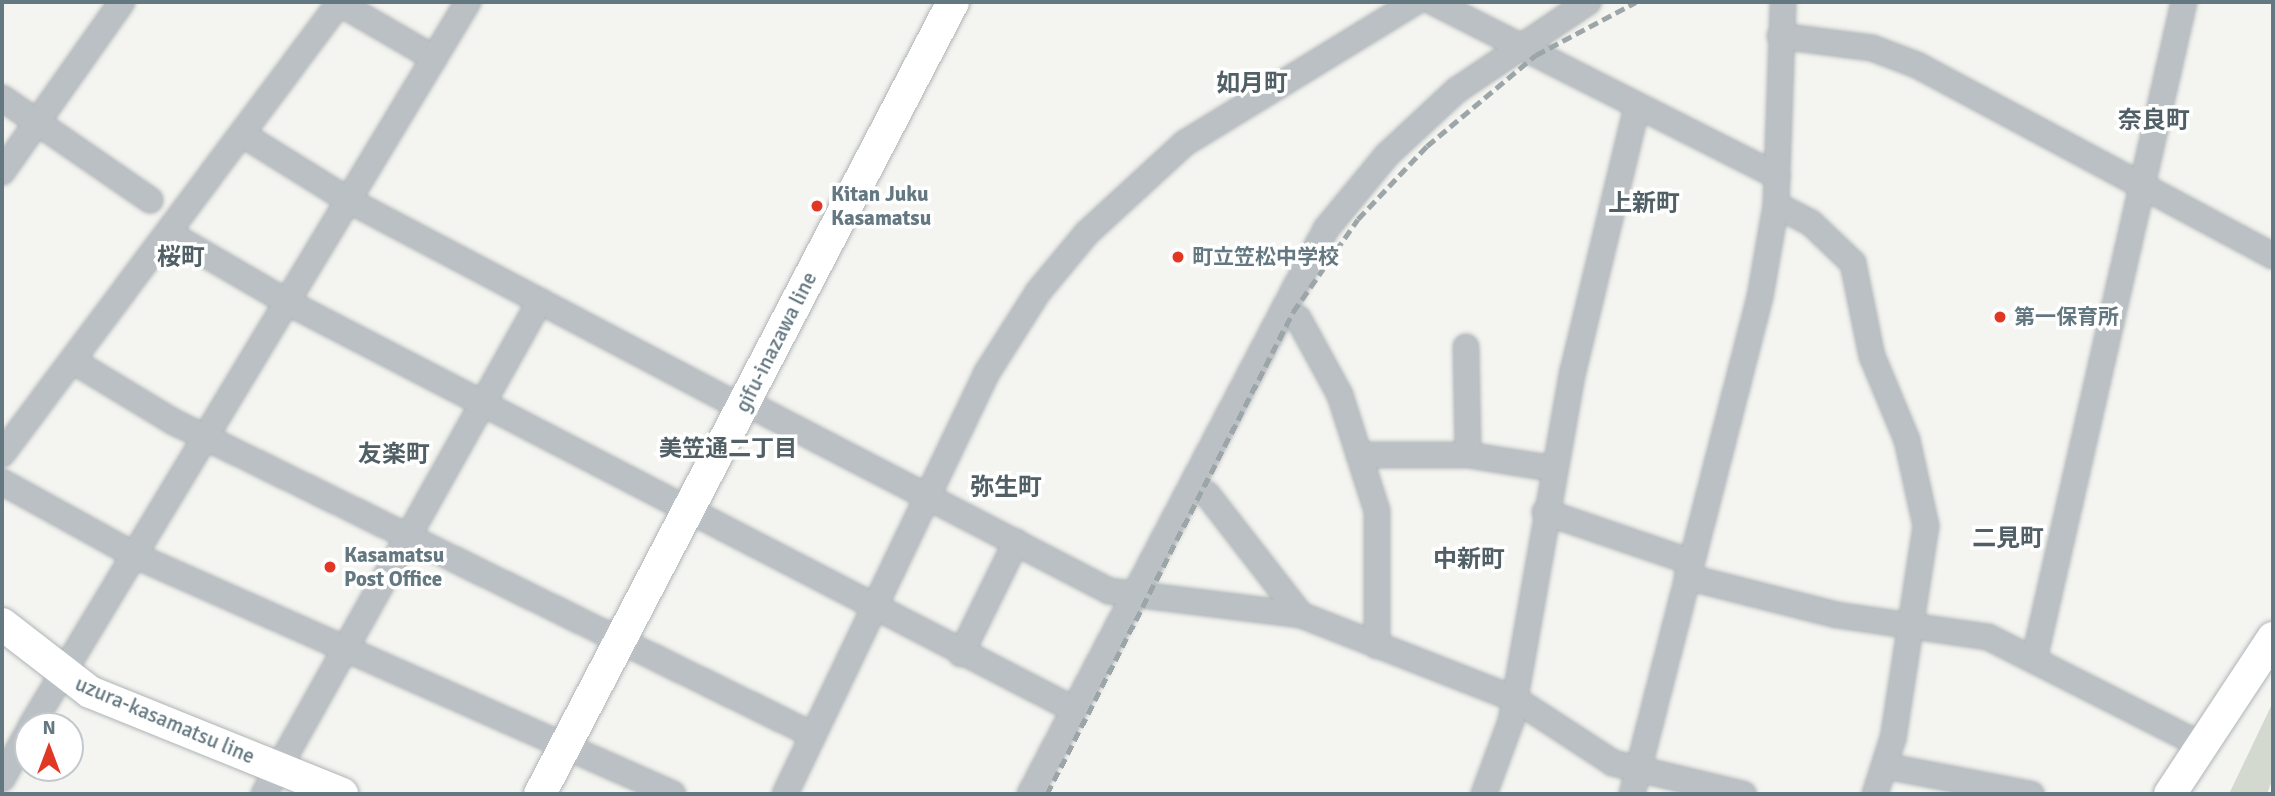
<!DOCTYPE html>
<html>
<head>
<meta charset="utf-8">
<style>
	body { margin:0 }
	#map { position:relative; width:2275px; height:796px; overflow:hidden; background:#f4f4f0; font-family:Signika,"Noto Sans JP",sans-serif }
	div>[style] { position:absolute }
	.green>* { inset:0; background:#d4d9d0 }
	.roads { filter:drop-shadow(0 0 2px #aeb4b7) drop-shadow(0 0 2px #aeb4b7) }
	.minor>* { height:24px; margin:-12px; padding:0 12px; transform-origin:12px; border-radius:12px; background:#bac0c3 }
	.major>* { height:32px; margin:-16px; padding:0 16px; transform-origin:16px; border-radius:16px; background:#fff }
	.rail>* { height:5px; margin-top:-2.5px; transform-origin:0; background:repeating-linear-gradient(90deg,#9ca5a8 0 10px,transparent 0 15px) }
	.dots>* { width:19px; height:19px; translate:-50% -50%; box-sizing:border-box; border:4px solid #fff; border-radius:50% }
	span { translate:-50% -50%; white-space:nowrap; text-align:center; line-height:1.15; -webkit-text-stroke:7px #fff; paint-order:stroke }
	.poi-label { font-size:21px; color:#647881; font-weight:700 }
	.left { translate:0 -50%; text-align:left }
	.street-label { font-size:21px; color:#647881 }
	.neighbourhood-label { font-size:23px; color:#516066; font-weight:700 }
	.quarter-label { font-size:24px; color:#516066; font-weight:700 }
	.frame { position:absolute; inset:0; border:4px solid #647881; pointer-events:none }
	.north { position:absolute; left:14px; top:712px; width:70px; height:70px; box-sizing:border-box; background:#fff; border:2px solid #c1c9cd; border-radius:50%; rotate:0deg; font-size:19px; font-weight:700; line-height:28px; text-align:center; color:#647881 }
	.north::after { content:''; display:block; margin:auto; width:24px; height:32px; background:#e03825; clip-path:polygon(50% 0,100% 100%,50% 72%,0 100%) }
</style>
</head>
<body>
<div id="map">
	<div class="green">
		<i style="clip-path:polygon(2273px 702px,2273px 778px,2267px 794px,2229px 794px)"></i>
	</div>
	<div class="roads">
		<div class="minor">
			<i style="left:1433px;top:2px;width:386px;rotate:26.8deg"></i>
			<i style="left:339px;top:3px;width:110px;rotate:30.1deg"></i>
			<i style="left:1780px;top:36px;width:93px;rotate:7.4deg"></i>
			<i style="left:1872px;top:48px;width:48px;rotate:20.7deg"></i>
			<i style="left:1917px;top:65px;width:404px;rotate:28.2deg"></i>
			<i style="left:2px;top:98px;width:180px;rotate:34.6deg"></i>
			<i style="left:245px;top:136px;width:121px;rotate:31.9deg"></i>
			<i style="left:348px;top:200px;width:429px;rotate:27.8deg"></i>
			<i style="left:728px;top:400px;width:34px;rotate:17deg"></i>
			<i style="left:760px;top:410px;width:393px;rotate:27.4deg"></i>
			<i style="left:1109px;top:591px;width:193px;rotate:7.1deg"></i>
			<i style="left:1301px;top:615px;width:230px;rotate:21.4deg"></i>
			<i style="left:1515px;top:699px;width:117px;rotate:33.1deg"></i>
			<i style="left:1613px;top:763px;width:134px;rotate:13.4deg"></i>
			<i style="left:2px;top:172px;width:208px;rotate:-54.8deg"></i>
			<i style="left:1776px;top:205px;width:39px;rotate:27deg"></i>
			<i style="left:1811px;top:223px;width:58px;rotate:43.6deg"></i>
			<i style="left:1853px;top:263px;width:95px;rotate:78.5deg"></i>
			<i style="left:1872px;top:356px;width:91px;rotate:67.4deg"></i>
			<i style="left:1907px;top:440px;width:88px;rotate:77.5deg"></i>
			<i style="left:1926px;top:526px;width:215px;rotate:98.8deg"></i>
			<i style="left:1893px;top:738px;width:59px;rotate:107.8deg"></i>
			<i style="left:170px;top:234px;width:135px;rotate:30.2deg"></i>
			<i style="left:287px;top:302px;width:885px;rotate:27.38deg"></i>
			<i style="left:1298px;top:318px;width:88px;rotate:61.4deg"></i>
			<i style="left:1340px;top:395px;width:122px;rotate:72.3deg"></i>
			<i style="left:1377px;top:511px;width:135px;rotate:90deg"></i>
			<i style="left:1466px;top:347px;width:108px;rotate:88.9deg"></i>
			<i style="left:73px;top:361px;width:116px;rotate:31.2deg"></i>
			<i style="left:172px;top:421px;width:714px;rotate:26.1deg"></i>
			<i style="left:2px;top:454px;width:564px;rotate:-53.21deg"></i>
			<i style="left:1359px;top:455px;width:109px"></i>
			<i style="left:1468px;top:455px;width:88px;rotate:9.1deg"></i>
			<i style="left:2px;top:482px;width:153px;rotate:28.9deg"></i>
			<i style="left:136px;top:556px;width:587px;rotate:23.9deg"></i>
			<i style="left:1207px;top:494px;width:153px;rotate:52.2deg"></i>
			<i style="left:1545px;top:512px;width:154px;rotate:18.9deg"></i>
			<i style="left:1687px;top:577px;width:155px;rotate:14.2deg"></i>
			<i style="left:1837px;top:615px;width:153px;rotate:8.3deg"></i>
			<i style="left:1988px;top:637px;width:239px;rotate:26.9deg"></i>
			<i style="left:961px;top:654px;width:125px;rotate:-63.8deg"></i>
			<i style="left:2034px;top:660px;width:675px;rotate:-77.16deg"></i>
			<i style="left:31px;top:726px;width:846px;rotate:-58.89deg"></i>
			<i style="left:1885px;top:766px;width:149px;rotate:10.9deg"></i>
			<i style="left:2px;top:779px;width:54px;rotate:-61deg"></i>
			<i style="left:264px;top:794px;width:565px;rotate:-60.76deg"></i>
			<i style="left:785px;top:794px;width:466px;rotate:-64.4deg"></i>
			<i style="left:986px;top:374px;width:97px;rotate:-57.6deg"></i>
			<i style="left:1038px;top:292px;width:77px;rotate:-50.3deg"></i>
			<i style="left:1087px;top:233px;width:133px;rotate:-42.6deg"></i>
			<i style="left:1185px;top:143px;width:270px;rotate:-31.5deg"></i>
			<i style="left:1030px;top:794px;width:638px;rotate:-62.35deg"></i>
			<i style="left:1326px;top:229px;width:96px;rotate:-50.5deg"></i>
			<i style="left:1387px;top:155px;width:96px;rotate:-42.9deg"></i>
			<i style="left:1457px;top:90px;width:158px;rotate:-33.9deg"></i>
			<i style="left:1484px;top:794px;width:78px;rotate:-69.7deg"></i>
			<i style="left:1511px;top:721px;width:355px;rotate:-80deg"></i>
			<i style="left:1573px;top:371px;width:273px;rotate:-76.4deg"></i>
			<i style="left:1632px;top:794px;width:513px;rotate:-75.56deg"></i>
			<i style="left:1760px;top:297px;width:93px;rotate:-80.1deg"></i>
			<i style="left:1776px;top:205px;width:203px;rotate:-88deg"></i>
		</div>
		<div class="major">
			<i style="left:2px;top:624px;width:111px;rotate:37.7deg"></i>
			<i style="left:90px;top:692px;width:272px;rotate:22deg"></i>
			<i style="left:540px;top:794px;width:893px;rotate:-62.46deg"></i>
			<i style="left:2170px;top:794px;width:187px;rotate:-56.6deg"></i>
		</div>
	</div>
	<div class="rail">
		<i style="left:1047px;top:794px;width:541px;rotate:-62.96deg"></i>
		<i style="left:1293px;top:312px;width:113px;rotate:-55deg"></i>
		<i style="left:1358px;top:219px;width:100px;rotate:-46.6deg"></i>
		<i style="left:1427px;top:146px;width:142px;rotate:-39.9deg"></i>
		<i style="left:1536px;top:55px;width:113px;rotate:-27.9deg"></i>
	</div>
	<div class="dots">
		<i style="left:817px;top:206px;background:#e03825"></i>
		<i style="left:1178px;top:257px;background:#e03825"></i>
		<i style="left:2000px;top:317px;background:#e03825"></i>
		<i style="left:330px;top:567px;background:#e03825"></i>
	</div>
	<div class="poi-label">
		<span class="left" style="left:831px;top:206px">Kitan Juku<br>Kasamatsu</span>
		<span class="left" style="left:1192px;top:257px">町立笠松中学校</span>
		<span class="left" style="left:2014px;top:317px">第一保育所</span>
		<span class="left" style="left:344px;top:567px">Kasamatsu<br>Post Office</span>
	</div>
	<div class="street-label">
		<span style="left:776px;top:342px;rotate:-63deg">gifu-inazawa line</span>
		<span style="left:165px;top:720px;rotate:23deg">uzura-kasamatsu line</span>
	</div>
	<div class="neighbourhood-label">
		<span style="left:728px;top:449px">美笠通二丁目</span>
	</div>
	<div class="quarter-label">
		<span style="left:1252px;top:84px">如月町</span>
		<span style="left:2154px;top:121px">奈良町</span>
		<span style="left:1644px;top:204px">上新町</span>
		<span style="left:181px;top:258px">桜町</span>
		<span style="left:394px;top:455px">友楽町</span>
		<span style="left:1006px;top:488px">弥生町</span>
		<span style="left:2008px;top:539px">二見町</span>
		<span style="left:1469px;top:560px">中新町</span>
	</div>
	<div class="frame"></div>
	<div class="north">N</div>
</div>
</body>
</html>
